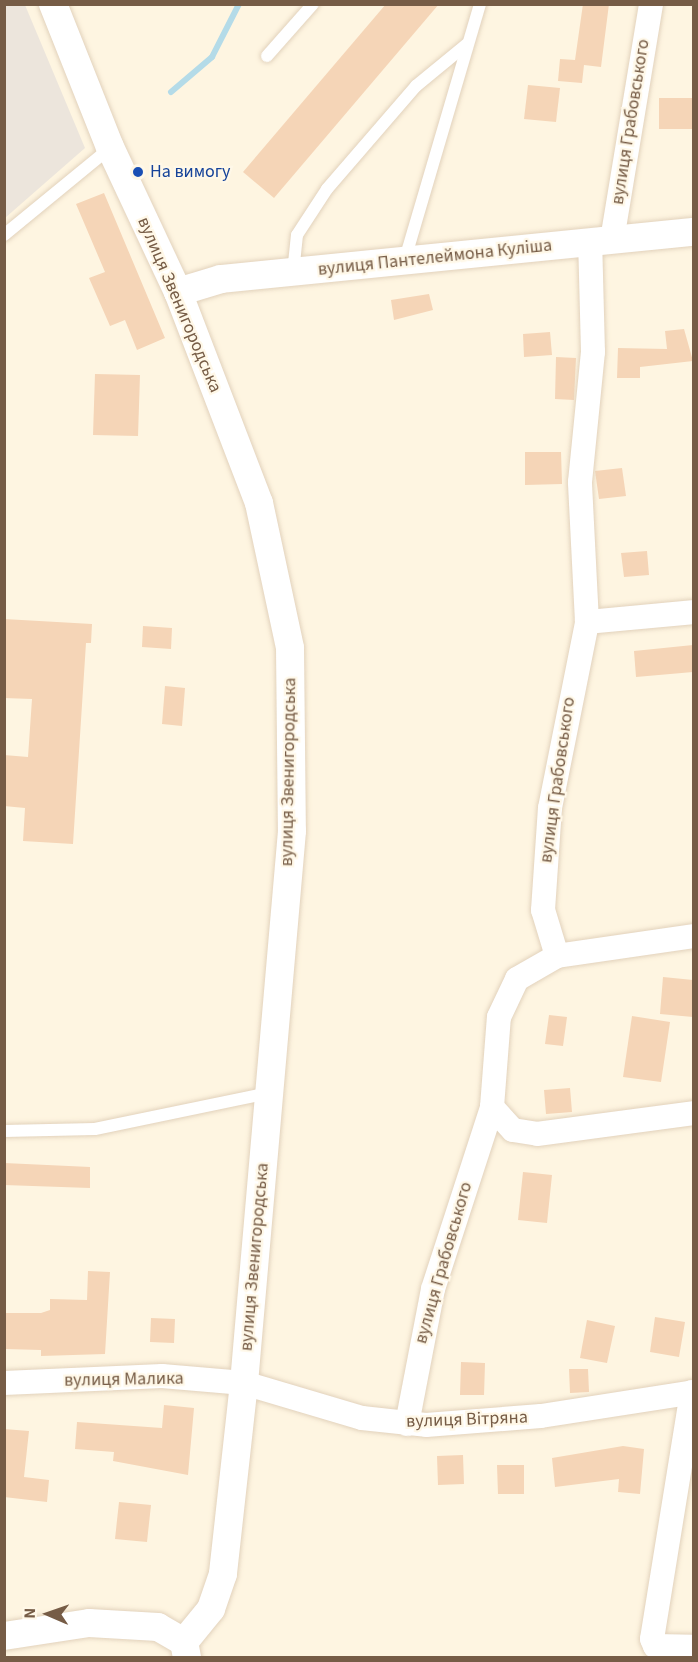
<!DOCTYPE html>
<html>
<head>
<meta charset="utf-8">
<style>
	body { margin:0 }
	#map { position:relative; width:698px; height:1662px; overflow:hidden; background:#fef5e1; font-family:"Source Sans 3",sans-serif }
	div>[style] { position:absolute }
	.industrial>* { inset:0; background:#ece5dc }
	.stream>* { height:6px; margin:-3px; padding:0 3px; transform-origin:3px; border-radius:3px; background:#b4dbe8 }
	.building>* { inset:0; background:#f5d5b7 }
	.roads { filter:drop-shadow(0 0 2px #e2d2bc) drop-shadow(0 0 2px #e2d2bc) }
	.service>* { height:12px; margin:-6px; padding:0 6px; transform-origin:6px; border-radius:6px; background:#fff }
	.minor>* { height:24px; margin:-12px; padding:0 12px; transform-origin:12px; border-radius:12px; background:#fff }
	.tertiary>* { height:28px; margin:-14px; padding:0 14px; transform-origin:14px; border-radius:14px; background:#fff }
	.dots>* { width:16px; height:16px; translate:-50% -50%; box-sizing:border-box; border:3px solid #fff8e8; border-radius:50% }
	span { translate:-50% -50%; white-space:nowrap; text-align:center; line-height:1.15; -webkit-text-stroke:4.5px #fff8e8; paint-order:stroke }
	.street-label { font-size:18px; color:#765c46 }
	.transit-label { font-size:18px; color:#164399 }
	.left { translate:0 -50%; text-align:left }
	.frame { position:absolute; inset:0; border:6px solid #765c46; pointer-events:none }
	.north { position:absolute; left:18px; top:1584px; width:60px; height:60px; -webkit-text-stroke:4px #fff8e8; paint-order:stroke; rotate:272deg; font-size:16px; font-weight:700; line-height:24px; text-align:center; color:#765c46 }
	.north::after { content:''; display:block; margin:auto; width:21px; height:27px; background:#765c46; clip-path:polygon(50% 0,100% 100%,50% 72%,0 100%) }
</style>
</head>
<body>
<div id="map">
	<div class="industrial">
		<i style="clip-path:polygon(5px 4px,25px 5px,85px 148px,5px 218px)"></i>
	</div>
	<div class="stream">
		<i style="left:171px;top:92px;width:54px;rotate:-40.5deg"></i>
		<i style="left:212px;top:57px;width:59px;rotate:-63deg"></i>
	</div>
	<div class="building">
		<i style="clip-path:polygon(386px 4px,439px 4px,274px 198px,243px 172px)"></i>
		<i style="clip-path:polygon(583px 4px,609px 4px,601px 67px,584px 65px,582px 83px,558px 81px,560px 59px,575px 60px)"></i>
		<i style="clip-path:polygon(528px 85px,560px 88px,556px 122px,524px 119px)"></i>
		<i style="clip-path:polygon(659px 98px,693px 98px,693px 129px,659px 129px)"></i>
		<i style="clip-path:polygon(104px 193px,165px 338px,137px 350px,125px 320px,110px 326px,89px 278px,105px 272px,76px 204px)"></i>
		<i style="clip-path:polygon(429px 294px,433px 310px,394px 320px,391px 300px)"></i>
		<i style="clip-path:polygon(684px 329px,693px 361px,640px 367px,640px 378px,617px 378px,618px 348px,667px 349px,665px 331px)"></i>
		<i style="clip-path:polygon(550px 332px,552px 355px,524px 357px,523px 334px)"></i>
		<i style="clip-path:polygon(556px 357px,576px 358px,574px 400px,555px 399px)"></i>
		<i style="clip-path:polygon(95px 374px,140px 375px,138px 436px,93px 435px)"></i>
		<i style="clip-path:polygon(525px 452px,561px 452px,562px 484px,525px 485px)"></i>
		<i style="clip-path:polygon(622px 468px,626px 496px,599px 499px,595px 471px)"></i>
		<i style="clip-path:polygon(647px 551px,649px 575px,624px 577px,621px 553px)"></i>
		<i style="clip-path:polygon(4px 619px,92px 624px,91px 643px,86px 643px,73px 844px,23px 841px,25px 808px,4px 806px,4px 755px,28px 757px,32px 699px,4px 698px)"></i>
		<i style="clip-path:polygon(143px 626px,172px 628px,171px 649px,142px 647px)"></i>
		<i style="clip-path:polygon(693px 645px,693px 672px,636px 677px,634px 651px)"></i>
		<i style="clip-path:polygon(165px 686px,185px 688px,182px 726px,162px 724px)"></i>
		<i style="clip-path:polygon(663px 977px,693px 980px,693px 1017px,660px 1014px)"></i>
		<i style="clip-path:polygon(549px 1015px,567px 1017px,563px 1046px,545px 1044px)"></i>
		<i style="clip-path:polygon(632px 1016px,670px 1022px,661px 1082px,623px 1077px)"></i>
		<i style="clip-path:polygon(570px 1088px,572px 1112px,546px 1114px,544px 1090px)"></i>
		<i style="clip-path:polygon(4px 1163px,90px 1167px,90px 1188px,4px 1185px)"></i>
		<i style="clip-path:polygon(523px 1172px,552px 1175px,547px 1223px,518px 1220px)"></i>
		<i style="clip-path:polygon(88px 1271px,110px 1272px,105px 1354px,41px 1356px,41px 1350px,5px 1349px,5px 1313px,41px 1313px,50px 1310px,50px 1299px,87px 1300px)"></i>
		<i style="clip-path:polygon(655px 1317px,685px 1322px,679px 1357px,650px 1352px)"></i>
		<i style="clip-path:polygon(151px 1318px,175px 1319px,174px 1343px,150px 1342px)"></i>
		<i style="clip-path:polygon(587px 1320px,615px 1326px,607px 1363px,580px 1358px)"></i>
		<i style="clip-path:polygon(461px 1362px,485px 1363px,484px 1395px,460px 1395px)"></i>
		<i style="clip-path:polygon(569px 1369px,588px 1369px,589px 1392px,570px 1393px)"></i>
		<i style="clip-path:polygon(164px 1405px,194px 1408px,188px 1475px,113px 1461px,114px 1452px,75px 1449px,77px 1422px,162px 1428px)"></i>
		<i style="clip-path:polygon(4px 1429px,29px 1431px,24px 1477px,49px 1480px,47px 1502px,4px 1497px)"></i>
		<i style="clip-path:polygon(623px 1446px,644px 1449px,640px 1494px,618px 1492px,619px 1479px,555px 1487px,552px 1458px)"></i>
		<i style="clip-path:polygon(463px 1455px,464px 1484px,438px 1485px,437px 1456px)"></i>
		<i style="clip-path:polygon(497px 1465px,524px 1465px,524px 1494px,498px 1494px)"></i>
		<i style="clip-path:polygon(119px 1502px,151px 1505px,147px 1542px,115px 1539px)"></i>
	</div>
	<div class="roads">
		<div class="service">
			<i style="left:267px;top:56px;width:69px;rotate:-48.5deg"></i>
			<i style="left:4px;top:235px;width:137px;rotate:-39.4deg"></i>
			<i style="left:405px;top:259px;width:266px;rotate:-73.6deg"></i>
			<i style="left:293px;top:273px;width:38px;rotate:-84deg"></i>
			<i style="left:297px;top:235px;width:55px;rotate:-56.9deg"></i>
			<i style="left:327px;top:189px;width:136px;rotate:-49.2deg"></i>
			<i style="left:416px;top:86px;width:66px;rotate:-39.5deg"></i>
			<i style="left:4px;top:1131px;width:91px;rotate:-1.3deg"></i>
			<i style="left:95px;top:1129px;width:178px;rotate:-11.7deg"></i>
		</div>
		<div class="minor">
			<i style="left:612px;top:240px;width:239px;rotate:-80.6deg"></i>
			<i style="left:587px;top:622px;width:107px;rotate:-5.3deg"></i>
			<i style="left:557px;top:956px;width:138px;rotate:-8.3deg"></i>
			<i style="left:492px;top:1107px;width:31px;rotate:48deg"></i>
			<i style="left:513px;top:1130px;width:24px;rotate:9deg"></i>
			<i style="left:537px;top:1134px;width:158px;rotate:-7.6deg"></i>
			<i style="left:4px;top:1383px;width:158px;rotate:-2.5deg"></i>
			<i style="left:162px;top:1376px;width:82px;rotate:4.9deg"></i>
			<i style="left:244px;top:1383px;width:123px;rotate:16.5deg"></i>
			<i style="left:362px;top:1418px;width:64px;rotate:6.2deg"></i>
			<i style="left:426px;top:1425px;width:115px;rotate:-4.5deg"></i>
			<i style="left:541px;top:1416px;width:155px;rotate:-8.9deg"></i>
			<i style="left:692px;top:1392px;width:250px;rotate:99.2deg"></i>
			<i style="left:652px;top:1639px;width:8px;rotate:67deg"></i>
			<i style="left:655px;top:1646px;width:39px;rotate:1deg"></i>
			<i style="left:407px;top:1424px;width:137px;rotate:-79.1deg"></i>
			<i style="left:433px;top:1289px;width:191px;rotate:-72deg"></i>
			<i style="left:492px;top:1107px;width:90px;rotate:-85.6deg"></i>
			<i style="left:499px;top:1017px;width:42px;rotate:-64.7deg"></i>
			<i style="left:517px;top:979px;width:46px;rotate:-29.9deg"></i>
			<i style="left:557px;top:956px;width:48px;rotate:-106.9deg"></i>
			<i style="left:543px;top:910px;width:102px;rotate:-86.1deg"></i>
			<i style="left:550px;top:808px;width:190px;rotate:-78.7deg"></i>
			<i style="left:587px;top:622px;width:140px;rotate:-92.9deg"></i>
			<i style="left:580px;top:482px;width:131px;rotate:-84.3deg"></i>
			<i style="left:593px;top:352px;width:111px;rotate:-91.5deg"></i>
		</div>
		<div class="tertiary">
			<i style="left:53px;top:4px;width:154px;rotate:68.3deg"></i>
			<i style="left:110px;top:147px;width:160px;rotate:64.9deg"></i>
			<i style="left:178px;top:292px;width:226px;rotate:69deg"></i>
			<i style="left:259px;top:503px;width:148px;rotate:77.9deg"></i>
			<i style="left:290px;top:648px;width:183px;rotate:89.4deg"></i>
			<i style="left:292px;top:831px;width:554px;rotate:94.97deg"></i>
			<i style="left:244px;top:1383px;width:192px;rotate:96.3deg"></i>
			<i style="left:223px;top:1574px;width:37px;rotate:109deg"></i>
			<i style="left:211px;top:1609px;width:43px;rotate:129.3deg"></i>
			<i style="left:178px;top:292px;width:45px;rotate:-16.8deg"></i>
			<i style="left:221px;top:279px;width:475px;rotate:-5.7deg"></i>
			<i style="left:4px;top:1636px;width:86px;rotate:-8.7deg"></i>
			<i style="left:89px;top:1623px;width:69px;rotate:3.3deg"></i>
			<i style="left:158px;top:1627px;width:30px;rotate:30deg"></i>
			<i style="left:184px;top:1642px;width:16px;rotate:79deg"></i>
		</div>
	</div>
	<div class="dots">
		<i style="left:138px;top:172px;background:#1a4fb4"></i>
	</div>
	<div class="street-label">
		<span style="left:631px;top:122px;rotate:-81deg">вулиця Грабовського</span>
		<span style="left:435px;top:258px;rotate:-6deg">вулиця Пантелеймона Куліша</span>
		<span style="left:179px;top:305px;rotate:67deg">вулиця Звенигородська</span>
		<span style="left:289px;top:772px;rotate:-89deg">вулиця Звенигородська</span>
		<span style="left:558px;top:780px;rotate:-82deg">вулиця Грабовського</span>
		<span style="left:255px;top:1257px;rotate:-85deg">вулиця Звенигородська</span>
		<span style="left:444px;top:1263px;rotate:-74deg">вулиця Грабовського</span>
		<span style="left:124px;top:1380px;rotate:-1deg">вулиця Малика</span>
		<span style="left:467px;top:1420px;rotate:-2deg">вулиця Вітряна</span>
	</div>
	<div class="transit-label">
		<span class="left" style="left:150px;top:172px">На вимогу</span>
	</div>
	<div class="frame"></div>
	<div class="north">N</div>
</div>
</body>
</html>
